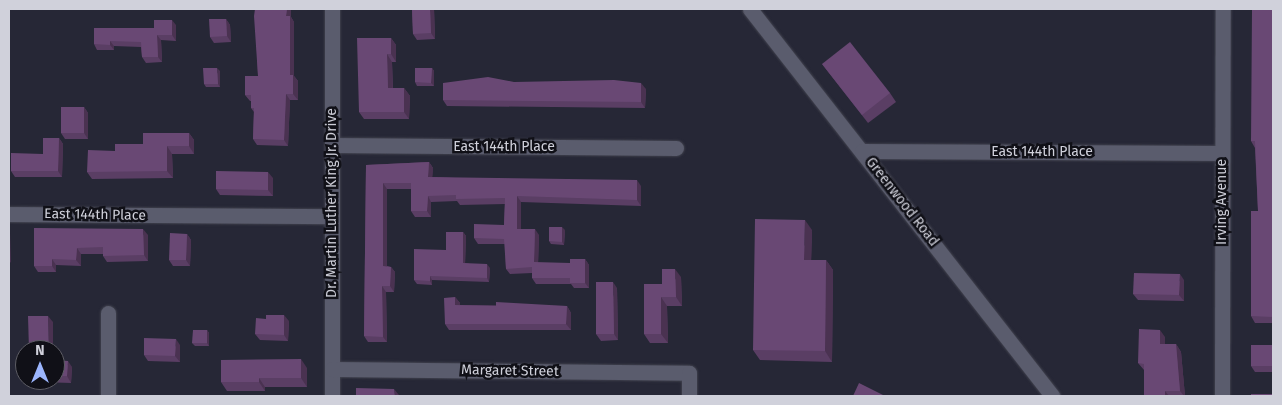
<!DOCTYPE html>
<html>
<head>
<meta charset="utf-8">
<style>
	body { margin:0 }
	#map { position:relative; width:1282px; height:405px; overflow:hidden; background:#262736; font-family:"Fira Sans",sans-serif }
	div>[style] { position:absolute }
	.roads { filter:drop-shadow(0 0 1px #41424e) drop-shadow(0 0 1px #41424e) }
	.minor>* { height:15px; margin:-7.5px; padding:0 7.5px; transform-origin:7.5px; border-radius:7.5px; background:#5a5c6d }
	.wall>* { inset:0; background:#5a3e64 }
	.shaded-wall>* { inset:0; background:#4a3251 }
	.building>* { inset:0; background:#694874 }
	span { translate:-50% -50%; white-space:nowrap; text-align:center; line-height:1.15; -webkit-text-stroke:5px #101017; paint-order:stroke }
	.street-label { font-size:14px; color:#d0d1db }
	.frame { position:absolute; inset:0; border:10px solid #d0d1db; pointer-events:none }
	.north { position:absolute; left:15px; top:340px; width:50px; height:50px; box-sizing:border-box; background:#101017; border:1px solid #5d5d65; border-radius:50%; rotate:0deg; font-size:14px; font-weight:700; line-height:20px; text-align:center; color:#d0d1db }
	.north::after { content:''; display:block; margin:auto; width:18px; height:22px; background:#9bb5fd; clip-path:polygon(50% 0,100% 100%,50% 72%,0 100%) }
</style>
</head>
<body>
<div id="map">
	<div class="roads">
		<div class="minor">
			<i style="left:332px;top:9px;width:387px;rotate:90deg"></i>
			<i style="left:750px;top:9px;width:491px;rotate:52deg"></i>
			<i style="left:332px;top:145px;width:344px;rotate:0.5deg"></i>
			<i style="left:862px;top:151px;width:360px;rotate:0.3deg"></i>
			<i style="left:9px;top:214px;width:323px;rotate:0.4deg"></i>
			<i style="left:332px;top:369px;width:357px;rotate:0.6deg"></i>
			<i style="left:689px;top:373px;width:23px;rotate:90deg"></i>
			<i style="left:108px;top:396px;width:83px;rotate:-90deg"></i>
			<i style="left:1222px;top:396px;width:387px;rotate:-89.9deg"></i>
		</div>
	</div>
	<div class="wall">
		<i style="clip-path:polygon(255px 9px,291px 9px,291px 17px,294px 22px,294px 76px,298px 81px,298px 100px,290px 100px,288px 146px,257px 145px,253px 139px,254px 112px,251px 108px,251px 101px,250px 101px,245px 95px,258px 76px)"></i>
		<i style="clip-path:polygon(412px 9px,434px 9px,435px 39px,417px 40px,413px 34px)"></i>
		<i style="clip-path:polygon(1273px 9px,1273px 323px,1255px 323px,1251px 316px,1258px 211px,1255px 148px,1251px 141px)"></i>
		<i style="clip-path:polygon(226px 19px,230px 25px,231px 42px,214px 43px,210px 37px)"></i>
		<i style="clip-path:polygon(176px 25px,176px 41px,161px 40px,162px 62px,146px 63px,142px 57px,141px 47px,114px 46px,114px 50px,97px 50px,94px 44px,154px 28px)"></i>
		<i style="clip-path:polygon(391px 38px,396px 45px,396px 62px,392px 62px,393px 88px,404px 88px,410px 96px,409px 119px,364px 119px,359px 112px)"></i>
		<i style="clip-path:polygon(822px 64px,890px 93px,896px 102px,868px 123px)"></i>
		<i style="clip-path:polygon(432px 68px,434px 71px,434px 86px,417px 86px,415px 82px)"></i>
		<i style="clip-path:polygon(220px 71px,220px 87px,206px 87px,204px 84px)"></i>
		<i style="clip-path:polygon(514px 82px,646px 89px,645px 108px,447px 106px,443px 100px)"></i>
		<i style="clip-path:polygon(84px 107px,88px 113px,88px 139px,65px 139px,61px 133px)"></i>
		<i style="clip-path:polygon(189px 133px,194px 140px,194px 154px,172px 154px,173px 178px,92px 179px,87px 172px,115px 151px)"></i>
		<i style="clip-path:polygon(59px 138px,63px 144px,62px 177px,15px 177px,11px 171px,43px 154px)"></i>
		<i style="clip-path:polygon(429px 162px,433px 168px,432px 177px,641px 186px,641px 206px,521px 202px,521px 229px,539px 235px,538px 263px,570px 263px,585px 259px,589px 265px,589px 288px,574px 288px,571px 284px,536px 284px,532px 278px,532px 273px,510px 274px,506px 269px,505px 244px,478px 244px,474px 238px,504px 225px,505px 204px,460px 205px,457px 201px,431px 202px,431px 217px,415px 217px,411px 211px,411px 189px,387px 189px,387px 266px,391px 267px,395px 272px,394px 292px,386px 292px,387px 342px,368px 342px,364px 336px,366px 165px)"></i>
		<i style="clip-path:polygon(273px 178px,273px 196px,220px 195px,216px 189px)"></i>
		<i style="clip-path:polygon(34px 228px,148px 235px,148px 261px,107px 262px,103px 256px,103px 254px,81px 254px,81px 266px,56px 265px,56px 272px,38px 272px,34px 266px)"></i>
		<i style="clip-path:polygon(565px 230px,564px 245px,551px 244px,549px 241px)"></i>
		<i style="clip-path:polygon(812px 230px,811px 260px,826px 260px,833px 270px,832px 362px,760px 360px,753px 350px)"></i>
		<i style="clip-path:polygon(463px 232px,466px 236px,465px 263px,490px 268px,489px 282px,432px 280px,432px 285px,417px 284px,414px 280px,446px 250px)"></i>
		<i style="clip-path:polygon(187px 234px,191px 240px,190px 266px,173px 266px,169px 260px)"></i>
		<i style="clip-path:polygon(681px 277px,682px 306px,667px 306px,668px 343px,650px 343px,644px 334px,662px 284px)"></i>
		<i style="clip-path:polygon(1184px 280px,1184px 301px,1138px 300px,1133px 294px)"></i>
		<i style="clip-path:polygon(617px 288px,618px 340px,601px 341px,596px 334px)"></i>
		<i style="clip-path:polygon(455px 297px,460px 303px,460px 305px,567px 306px,571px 313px,571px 330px,449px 330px,445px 324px)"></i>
		<i style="clip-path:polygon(289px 321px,288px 341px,260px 340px,255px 334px)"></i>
		<i style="clip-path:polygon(207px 330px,209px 333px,209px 346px,195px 346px,192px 343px)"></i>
		<i style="clip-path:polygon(1165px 337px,1165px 344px,1176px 344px,1181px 352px,1185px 396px,1144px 396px,1144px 370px,1138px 363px)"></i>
		<i style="clip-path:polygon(180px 345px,180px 362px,148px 361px,144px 355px)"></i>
		<i style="clip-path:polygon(1273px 345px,1273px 372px,1255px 372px,1251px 366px)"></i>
		<i style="clip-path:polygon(55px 360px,72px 367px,71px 383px,41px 382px,40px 380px,55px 380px)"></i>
		<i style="clip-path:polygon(307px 368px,307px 387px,265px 387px,265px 391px,227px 391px,221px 382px)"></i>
	</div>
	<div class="shaded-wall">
		<i style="clip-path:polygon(287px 9px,291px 9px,291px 17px,294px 22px,294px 76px,298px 81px,298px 100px,293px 94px,290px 75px,286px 16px)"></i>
		<i style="clip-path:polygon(430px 9px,434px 9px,435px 39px,431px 33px)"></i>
		<i style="clip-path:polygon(226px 19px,230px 25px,231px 42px,227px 36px)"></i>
		<i style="clip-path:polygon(172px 20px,176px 25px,176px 41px,172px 35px)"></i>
		<i style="clip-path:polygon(157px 35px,161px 40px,162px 62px,158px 57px)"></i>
		<i style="clip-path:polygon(391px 38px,396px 45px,396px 62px,391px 54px)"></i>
		<i style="clip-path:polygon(110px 41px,114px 46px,114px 50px,110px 45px)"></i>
		<i style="clip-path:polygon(387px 54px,392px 62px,393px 96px,388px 88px)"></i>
		<i style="clip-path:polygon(217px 68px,220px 71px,220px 87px,218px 84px)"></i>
		<i style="clip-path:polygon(432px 68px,434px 71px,434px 86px,431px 83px)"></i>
		<i style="clip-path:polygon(641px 83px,646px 89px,645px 108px,641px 102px)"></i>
		<i style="clip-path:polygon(404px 88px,410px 96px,409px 119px,404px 112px)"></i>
		<i style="clip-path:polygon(286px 94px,290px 100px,288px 146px,284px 140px)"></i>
		<i style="clip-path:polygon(84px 107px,88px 113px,88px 139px,84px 133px)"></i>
		<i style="clip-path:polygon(189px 133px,194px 140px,194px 154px,189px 146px)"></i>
		<i style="clip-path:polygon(59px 138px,63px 144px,62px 177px,58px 171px)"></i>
		<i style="clip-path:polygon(167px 146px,172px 154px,173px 178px,167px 171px)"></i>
		<i style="clip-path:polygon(429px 162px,433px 168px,432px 183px,428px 177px)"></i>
		<i style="clip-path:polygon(268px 172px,273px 178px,273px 196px,268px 190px)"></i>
		<i style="clip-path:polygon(637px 180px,641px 186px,641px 206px,637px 200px)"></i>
		<i style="clip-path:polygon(383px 183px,387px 189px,387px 272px,383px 266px)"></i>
		<i style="clip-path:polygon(428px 196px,431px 202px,431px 217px,427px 211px)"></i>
		<i style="clip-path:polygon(517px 196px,521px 202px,521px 235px,517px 229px)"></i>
		<i style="clip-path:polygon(805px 220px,812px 230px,811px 270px,804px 260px)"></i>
		<i style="clip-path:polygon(562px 227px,565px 230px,564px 245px,562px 242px)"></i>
		<i style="clip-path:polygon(143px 229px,148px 235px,148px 261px,144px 255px)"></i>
		<i style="clip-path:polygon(535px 229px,539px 235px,538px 268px,534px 262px)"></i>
		<i style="clip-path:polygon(9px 231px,10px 233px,11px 263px,9px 260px)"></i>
		<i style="clip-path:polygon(463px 232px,466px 236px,465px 267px,463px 263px)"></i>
		<i style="clip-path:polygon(187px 234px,191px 240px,190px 266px,186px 260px)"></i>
		<i style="clip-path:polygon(77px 248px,81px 254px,81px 266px,76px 260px)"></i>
		<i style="clip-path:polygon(52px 259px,56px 265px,56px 272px,52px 266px)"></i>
		<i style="clip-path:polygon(585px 259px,589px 265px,589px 288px,585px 283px)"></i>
		<i style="clip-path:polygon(826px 260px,833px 270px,832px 362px,825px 351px)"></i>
		<i style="clip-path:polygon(487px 264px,490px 268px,489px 282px,487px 278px)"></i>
		<i style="clip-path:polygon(391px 267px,395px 272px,394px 292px,390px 286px)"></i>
		<i style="clip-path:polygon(675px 269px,681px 277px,682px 306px,676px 297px)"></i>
		<i style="clip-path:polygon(1180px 274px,1184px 280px,1184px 301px,1179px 295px)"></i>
		<i style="clip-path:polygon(430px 276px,432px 280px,432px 285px,430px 281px)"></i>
		<i style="clip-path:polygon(613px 282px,617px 288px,618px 340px,614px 334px)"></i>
		<i style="clip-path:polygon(382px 286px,386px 292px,387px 342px,383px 337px)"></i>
		<i style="clip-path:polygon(455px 297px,460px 303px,460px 311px,455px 305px)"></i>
		<i style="clip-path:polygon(661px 297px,667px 306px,668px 343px,661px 334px)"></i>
		<i style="clip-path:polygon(567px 306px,571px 313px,571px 330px,566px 324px)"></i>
		<i style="clip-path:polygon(284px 315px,289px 321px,288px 341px,284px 335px)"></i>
		<i style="clip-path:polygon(48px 316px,53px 322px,53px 350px,49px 350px)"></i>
		<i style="clip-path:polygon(207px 330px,209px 333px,209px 346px,207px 343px)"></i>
		<i style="clip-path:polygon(1160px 330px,1165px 337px,1165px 351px,1160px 344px)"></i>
		<i style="clip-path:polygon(176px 339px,180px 345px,180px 362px,175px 356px)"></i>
		<i style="clip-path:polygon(1176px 344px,1181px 352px,1185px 396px,1184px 396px,1180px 391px)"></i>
		<i style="clip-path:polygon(301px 359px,307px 368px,307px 387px,301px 378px)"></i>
		<i style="clip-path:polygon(68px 361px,72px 367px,71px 383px,67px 376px)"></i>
		<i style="clip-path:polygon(259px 378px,265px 387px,265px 391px,259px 382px)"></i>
		<i style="clip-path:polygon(394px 389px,399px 395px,399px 396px,395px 396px)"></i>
		<i style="clip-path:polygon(1165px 391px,1169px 396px,1165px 396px)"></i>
	</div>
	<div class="building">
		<i style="clip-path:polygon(255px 9px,287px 9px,286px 16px,290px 16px,290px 75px,293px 75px,293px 94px,286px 94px,284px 140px,253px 139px,254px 108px,251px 108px,251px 95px,245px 95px,245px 76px,258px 76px,254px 16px)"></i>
		<i style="clip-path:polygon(412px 9px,430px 9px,431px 33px,413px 34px)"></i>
		<i style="clip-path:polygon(1252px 9px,1273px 9px,1273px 317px,1251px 316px,1251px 211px,1258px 211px,1255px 141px,1251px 141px)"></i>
		<i style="clip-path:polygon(209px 19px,226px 19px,227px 36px,210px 37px)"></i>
		<i style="clip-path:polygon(154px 20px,172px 20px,172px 35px,157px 35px,158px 57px,142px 57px,141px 42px,110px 41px,110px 45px,94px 44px,94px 28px,154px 28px)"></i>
		<i style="clip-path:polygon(357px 38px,391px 38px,391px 54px,387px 54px,388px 88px,404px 88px,404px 112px,359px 112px)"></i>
		<i style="clip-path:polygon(850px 42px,890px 93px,862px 115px,822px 64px)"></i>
		<i style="clip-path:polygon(203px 68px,217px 68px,218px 84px,204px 84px)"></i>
		<i style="clip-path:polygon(415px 68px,432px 68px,431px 83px,415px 82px)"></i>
		<i style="clip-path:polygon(488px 77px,514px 82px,614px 80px,641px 83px,641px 102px,443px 100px,443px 83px)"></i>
		<i style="clip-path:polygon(61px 107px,84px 107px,84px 133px,61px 133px)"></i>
		<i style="clip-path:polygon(143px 133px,189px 133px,189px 146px,167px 146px,167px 171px,87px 172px,88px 150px,115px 151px,115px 144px,143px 144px)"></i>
		<i style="clip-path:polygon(43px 138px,59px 138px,58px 171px,11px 171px,11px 153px,43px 154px)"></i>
		<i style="clip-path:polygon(429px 162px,428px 177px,637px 180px,637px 200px,517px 196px,517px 229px,535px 229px,534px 262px,570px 263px,570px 259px,585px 259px,585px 283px,570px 283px,570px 278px,532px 278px,532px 267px,506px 269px,504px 239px,474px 238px,474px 224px,504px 225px,505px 198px,456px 199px,456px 195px,428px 196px,427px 211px,411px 211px,411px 183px,383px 183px,383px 266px,391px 267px,390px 286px,382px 286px,383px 337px,364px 336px,366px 165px)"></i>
		<i style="clip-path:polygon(216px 171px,268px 172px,268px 190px,216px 189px)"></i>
		<i style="clip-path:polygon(755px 219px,805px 220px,804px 260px,826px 260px,825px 351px,753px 350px)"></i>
		<i style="clip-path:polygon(549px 227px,562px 227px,562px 242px,549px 241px)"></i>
		<i style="clip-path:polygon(34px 228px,143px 229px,144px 255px,103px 256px,103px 247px,77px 248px,76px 260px,52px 259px,52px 266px,34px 266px)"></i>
		<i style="clip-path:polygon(446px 232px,463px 232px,463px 263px,487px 264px,487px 278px,430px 276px,430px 281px,414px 280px,414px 249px,446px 250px)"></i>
		<i style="clip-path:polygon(170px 233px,187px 234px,186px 260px,169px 260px)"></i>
		<i style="clip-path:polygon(662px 269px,675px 269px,676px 297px,661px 297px,661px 334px,644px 334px,644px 284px,662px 284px)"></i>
		<i style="clip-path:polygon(1134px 273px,1180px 274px,1179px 295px,1133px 294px)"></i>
		<i style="clip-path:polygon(596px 282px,613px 282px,614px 334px,596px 334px)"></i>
		<i style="clip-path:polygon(455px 297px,455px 305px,496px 306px,496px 302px,567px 306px,566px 324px,445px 324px,444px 298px)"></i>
		<i style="clip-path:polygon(266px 315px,284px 315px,284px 335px,255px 334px,256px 318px,266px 319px)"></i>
		<i style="clip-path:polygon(28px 316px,48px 316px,49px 350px,29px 350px)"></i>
		<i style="clip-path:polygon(1139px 329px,1160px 330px,1160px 344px,1176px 344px,1180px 391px,1165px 391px,1165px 396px,1144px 396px,1144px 364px,1138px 363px)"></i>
		<i style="clip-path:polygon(193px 330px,207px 330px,207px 343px,192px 343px)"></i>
		<i style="clip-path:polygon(144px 338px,176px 339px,175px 356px,144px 355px)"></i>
		<i style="clip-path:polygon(1251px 345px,1273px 345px,1273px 366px,1251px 366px)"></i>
		<i style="clip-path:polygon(301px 359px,301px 378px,259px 378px,259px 382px,221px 382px,221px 360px)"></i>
		<i style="clip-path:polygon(55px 360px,68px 361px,67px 376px,55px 376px)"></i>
		<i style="clip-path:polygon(859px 383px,885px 396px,853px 396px)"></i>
		<i style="clip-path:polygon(356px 388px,394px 389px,395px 396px,356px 396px)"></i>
		<i style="clip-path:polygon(1251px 394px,1273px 394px,1273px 396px,1251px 396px)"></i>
	</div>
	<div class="street-label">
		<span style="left:504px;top:147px">East 144th Place</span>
		<span style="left:1042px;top:152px">East 144th Place</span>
		<span style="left:902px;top:202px;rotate:52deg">Greenwood Road</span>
		<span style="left:1222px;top:202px;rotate:-90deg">Irving Avenue</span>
		<span style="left:332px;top:203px;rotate:-90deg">Dr. Martin Luther King Jr. Drive</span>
		<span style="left:95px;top:215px;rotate:1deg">East 144th Place</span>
		<span style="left:510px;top:371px;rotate:1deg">Margaret Street</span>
	</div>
	<div class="frame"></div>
	<div class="north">N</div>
</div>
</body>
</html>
